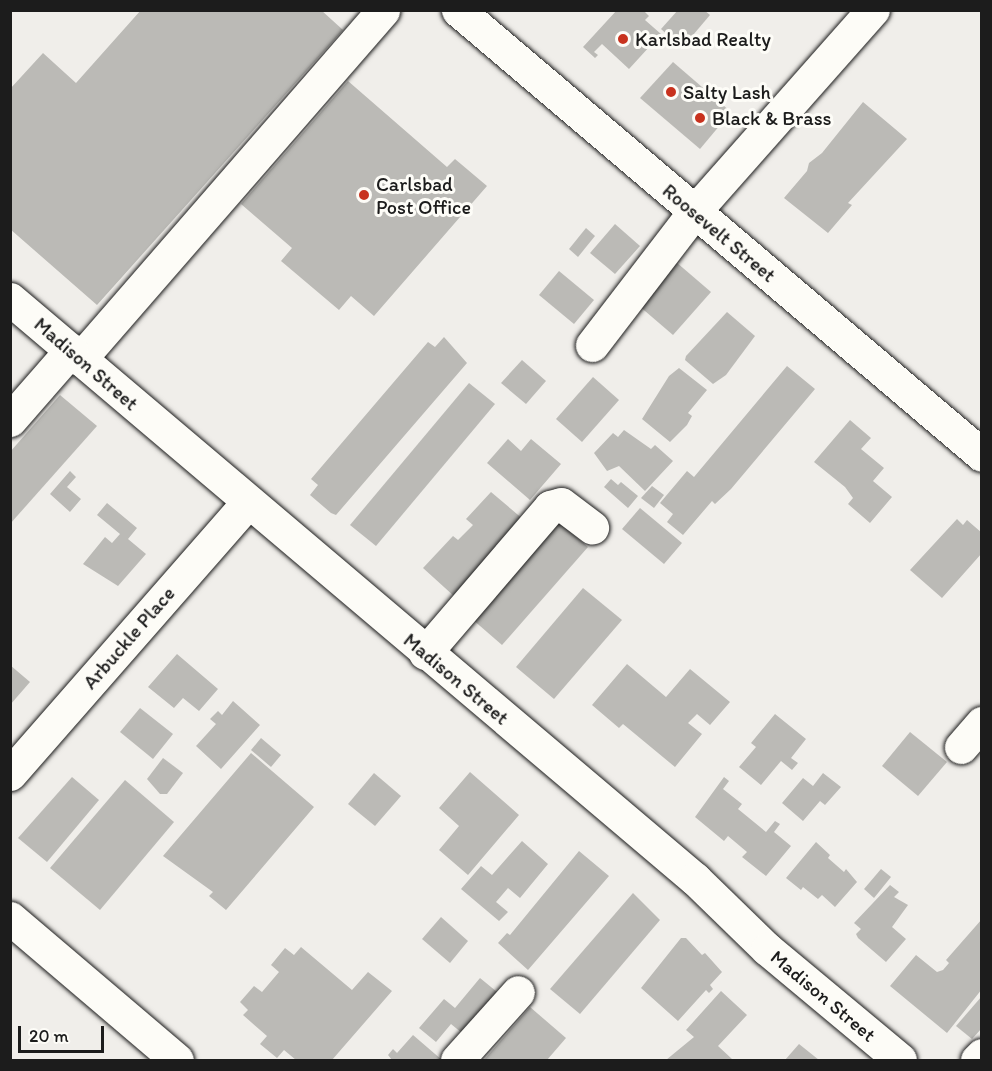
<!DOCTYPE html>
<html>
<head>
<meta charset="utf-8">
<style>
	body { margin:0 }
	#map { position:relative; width:992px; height:1071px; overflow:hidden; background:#f0eeea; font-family:Itim,sans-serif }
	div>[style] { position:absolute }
	.building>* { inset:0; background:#bbbab6 }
	.roads { filter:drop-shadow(0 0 2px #1c1c1c) drop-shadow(0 0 2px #1c1c1c) }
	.minor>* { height:33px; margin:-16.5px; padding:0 16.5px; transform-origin:16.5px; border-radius:16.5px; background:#fdfcf7 }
	.major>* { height:33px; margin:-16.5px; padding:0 16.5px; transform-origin:16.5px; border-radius:16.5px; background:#fdfcf7 }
	.dots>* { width:16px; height:16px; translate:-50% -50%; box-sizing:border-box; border:3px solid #fdfcf7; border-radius:50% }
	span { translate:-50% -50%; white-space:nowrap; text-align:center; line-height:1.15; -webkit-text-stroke:6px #fdfcf7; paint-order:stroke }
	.poi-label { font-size:20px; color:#1c1c1c }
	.left { translate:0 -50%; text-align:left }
	.street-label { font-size:20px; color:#1c1c1c }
	.frame { position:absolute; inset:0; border:12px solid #1c1c1c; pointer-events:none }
	.scale { position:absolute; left:18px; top:1026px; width:86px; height:27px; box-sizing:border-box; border:3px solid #1c1c1c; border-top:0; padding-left:8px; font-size:18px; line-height:21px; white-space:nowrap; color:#1c1c1c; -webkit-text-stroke:4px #fdfcf7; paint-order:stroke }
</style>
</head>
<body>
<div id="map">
	<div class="building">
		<i style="clip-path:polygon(141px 10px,321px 10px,343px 30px,97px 305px,10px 229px,10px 89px,43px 53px,76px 83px)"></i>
		<i style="clip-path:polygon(617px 10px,643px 10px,649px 16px,645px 20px,661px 34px,629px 69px,602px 44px,594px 52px,598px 55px,595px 58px,583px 47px)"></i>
		<i style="clip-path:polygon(678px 10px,704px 10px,710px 15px,682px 48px,661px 29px)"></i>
		<i style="clip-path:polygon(673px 62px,731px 112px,700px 149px,640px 98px)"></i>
		<i style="clip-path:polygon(348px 81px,447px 167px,455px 159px,487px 186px,374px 316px,351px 296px,339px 310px,281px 261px,292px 248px,241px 204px)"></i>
		<i style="clip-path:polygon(863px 102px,907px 139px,848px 203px,852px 205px,828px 233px,784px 198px,807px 171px,809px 163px,822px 153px)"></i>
		<i style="clip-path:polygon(615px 224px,640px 246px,615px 274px,590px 253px)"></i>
		<i style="clip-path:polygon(586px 228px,595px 236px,578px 257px,569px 249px)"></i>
		<i style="clip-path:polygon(676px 262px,711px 292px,673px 335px,638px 305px)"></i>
		<i style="clip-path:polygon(559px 271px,594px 300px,574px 324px,539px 295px)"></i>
		<i style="clip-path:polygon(727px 312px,755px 336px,726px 375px,713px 384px,685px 360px,686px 356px)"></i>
		<i style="clip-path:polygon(444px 337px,467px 363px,336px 515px,331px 513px,310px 495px,318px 485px,311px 479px,428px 342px,435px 347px)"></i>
		<i style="clip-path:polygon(522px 360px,546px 381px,526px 404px,501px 383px)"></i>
		<i style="clip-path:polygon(787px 366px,815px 389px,731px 489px,715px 504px,712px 501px,683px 535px,667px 522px,673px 514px,660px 503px,687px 471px,694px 477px)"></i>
		<i style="clip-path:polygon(679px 368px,707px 390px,688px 413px,692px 416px,687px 425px,670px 442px,642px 419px,669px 376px)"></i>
		<i style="clip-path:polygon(593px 377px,619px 400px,582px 442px,556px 419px)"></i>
		<i style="clip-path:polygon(469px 383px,495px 404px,376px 546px,350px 525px)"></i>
		<i style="clip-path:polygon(60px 395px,97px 426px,10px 524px,10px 452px)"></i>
		<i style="clip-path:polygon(850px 420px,871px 438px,861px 449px,884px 468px,873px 481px,892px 497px,870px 523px,848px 504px,853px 498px,845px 487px,814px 462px)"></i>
		<i style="clip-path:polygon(624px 430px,651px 449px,655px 445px,673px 461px,645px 491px,619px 466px,607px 471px,594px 453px,613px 433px,618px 437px)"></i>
		<i style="clip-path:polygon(508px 439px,521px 451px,531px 439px,561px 464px,530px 500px,487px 463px)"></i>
		<i style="clip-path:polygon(70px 471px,76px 477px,67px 487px,81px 499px,70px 512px,50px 494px)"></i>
		<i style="clip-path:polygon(611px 479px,618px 485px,621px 482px,638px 496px,628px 508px,604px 487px)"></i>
		<i style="clip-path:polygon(652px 486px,664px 495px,654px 508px,641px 498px)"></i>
		<i style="clip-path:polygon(491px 492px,524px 520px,455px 597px,423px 568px,453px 536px,458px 540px,473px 525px,466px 519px)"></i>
		<i style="clip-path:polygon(107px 503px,137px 528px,128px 539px,146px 554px,118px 586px,83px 564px,105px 537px,112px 543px,120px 534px,97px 515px)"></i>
		<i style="clip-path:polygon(640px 508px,682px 543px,664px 564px,622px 529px)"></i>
		<i style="clip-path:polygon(957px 519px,963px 525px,967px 520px,982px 533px,982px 553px,942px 598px,910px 570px)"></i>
		<i style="clip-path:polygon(557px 521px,588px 547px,502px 645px,472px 619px)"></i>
		<i style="clip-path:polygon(583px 588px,622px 620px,554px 699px,516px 667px)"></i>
		<i style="clip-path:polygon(177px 654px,218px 689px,199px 711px,183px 698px,174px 708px,148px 687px)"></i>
		<i style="clip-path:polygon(627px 664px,666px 697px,690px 669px,730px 702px,710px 725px,697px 714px,688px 723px,702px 734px,675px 767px,623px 724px,619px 728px,592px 705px)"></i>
		<i style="clip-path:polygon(10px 665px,30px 682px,10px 705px)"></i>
		<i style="clip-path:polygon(233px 701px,260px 725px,221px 769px,196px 746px,216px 724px,210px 719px,218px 711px,222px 715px)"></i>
		<i style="clip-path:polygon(140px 708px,173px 734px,153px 759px,120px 732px)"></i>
		<i style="clip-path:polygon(775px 714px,806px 739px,791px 758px,798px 763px,792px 770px,781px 761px,761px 785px,739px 767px,756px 747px,751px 743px)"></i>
		<i style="clip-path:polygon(910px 732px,947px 762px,918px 796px,882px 766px)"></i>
		<i style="clip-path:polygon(261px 738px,281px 755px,271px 767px,251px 750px)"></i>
		<i style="clip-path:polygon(251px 753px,314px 807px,226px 910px,209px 896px,213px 892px,163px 856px)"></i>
		<i style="clip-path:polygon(163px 758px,183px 773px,167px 794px,160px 794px,147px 779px)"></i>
		<i style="clip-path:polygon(470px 772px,519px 815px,468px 875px,439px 850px,459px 826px,439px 808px)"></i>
		<i style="clip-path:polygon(374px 773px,401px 796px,375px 826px,348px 804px)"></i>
		<i style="clip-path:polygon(823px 773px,841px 787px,825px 805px,820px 801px,803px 821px,782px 803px,803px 778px,813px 786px)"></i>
		<i style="clip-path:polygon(72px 777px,99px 800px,47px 862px,18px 838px)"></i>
		<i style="clip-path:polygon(724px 777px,729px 781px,723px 789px,742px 804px,738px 809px,766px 832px,775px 821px,780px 824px,774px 832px,791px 846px,766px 876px,742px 857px,747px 852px,728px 836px,724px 841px,695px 817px)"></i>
		<i style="clip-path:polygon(125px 780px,174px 822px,100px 910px,50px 868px)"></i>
		<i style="clip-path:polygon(522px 841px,548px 864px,520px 898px,508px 888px,496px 902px,508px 912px,499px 921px,461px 889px,481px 866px,492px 875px)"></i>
		<i style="clip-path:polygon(816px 842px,830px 855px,828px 858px,844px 872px,846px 869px,857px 882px,835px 907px,822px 895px,818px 899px,803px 887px,801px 890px,786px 878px)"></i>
		<i style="clip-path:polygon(579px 851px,609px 876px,528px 970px,498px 943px,507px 933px,510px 935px)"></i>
		<i style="clip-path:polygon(881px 869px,891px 877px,874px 898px,864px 889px)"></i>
		<i style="clip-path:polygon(890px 885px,899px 892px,894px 897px,908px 905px,892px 927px,906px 939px,886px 962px,858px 938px,856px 934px,861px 929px,854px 923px)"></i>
		<i style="clip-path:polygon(633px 893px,660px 920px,580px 1014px,550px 989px)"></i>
		<i style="clip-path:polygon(441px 917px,468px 941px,450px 963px,422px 939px)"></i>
		<i style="clip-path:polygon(982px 919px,982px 989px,947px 1033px,890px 986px,916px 955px,937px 972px,943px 970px,949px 963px,946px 960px)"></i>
		<i style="clip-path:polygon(681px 938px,686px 938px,702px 955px,705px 953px,722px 972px,710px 985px,713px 989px,709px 993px,706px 990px,678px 1021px,641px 988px)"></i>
		<i style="clip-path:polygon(301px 947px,352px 990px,368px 972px,392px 991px,332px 1060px,296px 1060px,284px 1050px,277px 1058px,260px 1044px,267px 1036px,243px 1015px,248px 1010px,240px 1002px,254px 986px,262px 992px,279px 972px,271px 965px,285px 948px,294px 955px)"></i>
		<i style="clip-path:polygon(480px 978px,502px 996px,468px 1038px,451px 1024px,436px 1042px,419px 1028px,444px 999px,455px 1008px)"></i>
		<i style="clip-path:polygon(721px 991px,747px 1015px,718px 1046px,732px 1059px,666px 1060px,694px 1037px,686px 1030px)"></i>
		<i style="clip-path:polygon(982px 996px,982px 1028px,972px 1039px,956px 1026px)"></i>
		<i style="clip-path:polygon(530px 1007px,566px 1038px,547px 1060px,484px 1060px)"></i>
		<i style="clip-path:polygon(413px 1035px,442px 1060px,392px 1060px,388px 1055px,393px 1049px,397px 1053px)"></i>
		<i style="clip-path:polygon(799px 1044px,819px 1060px,785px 1060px)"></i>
	</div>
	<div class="roads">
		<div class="minor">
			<i style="left:458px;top:10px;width:687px;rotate:40.34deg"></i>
			<i style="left:10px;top:299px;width:898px;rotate:40.26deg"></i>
			<i style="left:695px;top:879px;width:100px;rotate:44.2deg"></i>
			<i style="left:767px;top:949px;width:173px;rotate:39.8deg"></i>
			<i style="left:592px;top:345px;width:168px;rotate:-52.5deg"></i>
			<i style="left:694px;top:212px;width:270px;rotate:-48.5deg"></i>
			<i style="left:80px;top:359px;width:462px;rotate:-49deg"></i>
			<i style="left:10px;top:420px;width:93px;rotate:-48.9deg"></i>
			<i style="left:425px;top:653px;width:192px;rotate:-49.4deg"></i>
			<i style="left:550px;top:507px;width:11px;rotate:-15deg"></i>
			<i style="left:561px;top:504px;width:39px;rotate:37deg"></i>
			<i style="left:961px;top:747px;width:32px;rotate:-49deg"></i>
			<i style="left:10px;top:774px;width:360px;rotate:-48.8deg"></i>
			<i style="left:457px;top:1060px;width:91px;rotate:-48.1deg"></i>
			<i style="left:977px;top:1060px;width:7px;rotate:-45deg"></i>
		</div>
		<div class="major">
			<i style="left:10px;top:918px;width:219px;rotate:40.4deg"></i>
		</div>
	</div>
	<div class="dots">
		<i style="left:623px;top:39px;background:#c8321e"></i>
		<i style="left:671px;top:92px;background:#c8321e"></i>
		<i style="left:700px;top:118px;background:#c8321e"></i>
		<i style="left:364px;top:195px;background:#c8321e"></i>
	</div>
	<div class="poi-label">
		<span class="left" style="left:635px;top:39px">Karlsbad Realty</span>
		<span class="left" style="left:683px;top:92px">Salty Lash</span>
		<span class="left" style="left:712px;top:118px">Black &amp; Brass</span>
		<span class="left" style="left:376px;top:196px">Carlsbad<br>Post Office</span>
	</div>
	<div class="street-label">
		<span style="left:719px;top:233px;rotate:40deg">Roosevelt Street</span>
		<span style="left:86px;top:364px;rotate:41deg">Madison Street</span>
		<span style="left:129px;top:638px;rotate:-49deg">Arbuckle Place</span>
		<span style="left:456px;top:679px;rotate:40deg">Madison Street</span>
		<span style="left:823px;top:996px;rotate:40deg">Madison Street</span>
	</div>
	<div class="frame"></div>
	<div class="scale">20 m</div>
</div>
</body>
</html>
